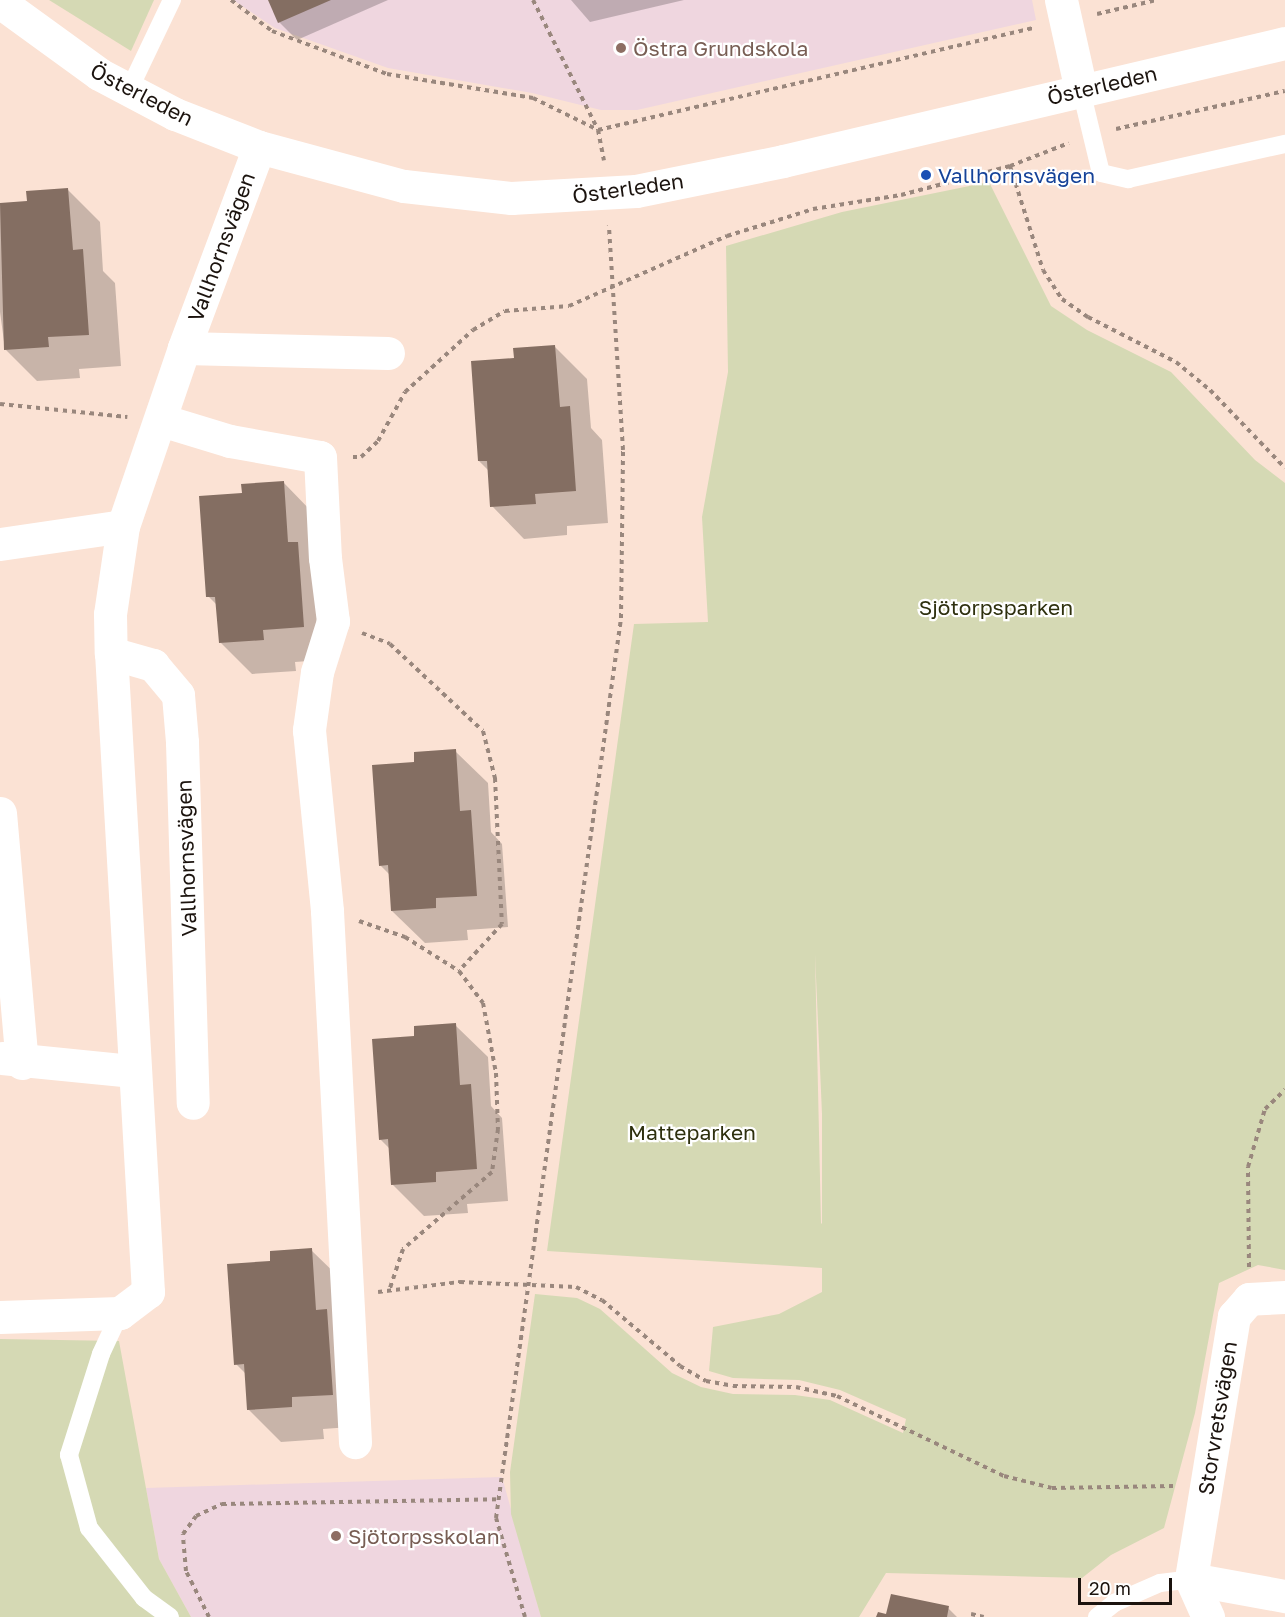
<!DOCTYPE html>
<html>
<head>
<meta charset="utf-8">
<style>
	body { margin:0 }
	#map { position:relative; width:1285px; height:1617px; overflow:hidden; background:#fbe2d4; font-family:"Golos Text",sans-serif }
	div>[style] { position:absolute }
	.education>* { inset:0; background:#efd6df }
	.green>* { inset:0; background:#d5d9b4 }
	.shadow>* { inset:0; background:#0003 }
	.building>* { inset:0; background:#846e62 }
	.path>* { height:4px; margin-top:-2px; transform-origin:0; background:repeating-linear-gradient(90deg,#99877d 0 4.5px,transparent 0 9px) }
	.lane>* { height:18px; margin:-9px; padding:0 9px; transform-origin:9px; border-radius:9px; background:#fff }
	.street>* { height:33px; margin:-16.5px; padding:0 16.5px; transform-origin:16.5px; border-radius:16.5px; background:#fff }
	.secondary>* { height:33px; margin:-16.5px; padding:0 16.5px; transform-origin:16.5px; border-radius:16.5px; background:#fff }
	.dots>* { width:16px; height:16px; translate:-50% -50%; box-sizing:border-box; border:3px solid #fff; border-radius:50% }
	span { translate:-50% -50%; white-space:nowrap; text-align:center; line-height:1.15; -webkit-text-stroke:4.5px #fff; paint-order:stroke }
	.education-label { font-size:21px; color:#785e54 }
	.left { translate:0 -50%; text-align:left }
	.street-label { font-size:21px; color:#1b130e }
	.transit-label { font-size:21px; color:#164399 }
	.park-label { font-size:21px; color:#2e300e }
	.scale { position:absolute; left:1078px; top:1578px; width:94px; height:27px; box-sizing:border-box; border:3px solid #1b130e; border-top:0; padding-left:8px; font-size:18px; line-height:21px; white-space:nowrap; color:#1b130e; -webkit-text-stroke:4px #fff; paint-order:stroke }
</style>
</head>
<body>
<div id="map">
	<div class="education">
		<i style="clip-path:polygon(233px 0,1032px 0,1036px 20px,637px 110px,601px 110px,532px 93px,388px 68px,275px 28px)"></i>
		<i style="clip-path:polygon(502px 1477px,541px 1617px,191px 1617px,159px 1559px,146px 1488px)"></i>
	</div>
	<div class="green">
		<i style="clip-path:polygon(49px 0,154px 0,131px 51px)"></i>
		<i style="clip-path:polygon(evenodd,989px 182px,1051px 306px,1087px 330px,1171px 372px,1255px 460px,1285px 483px,1285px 1270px,1258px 1265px,1219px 1283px,1195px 1413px,1164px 1528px,1111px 1555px,1082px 1578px,886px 1573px,859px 1617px,541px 1617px,511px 1514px,510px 1472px,535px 1294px,577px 1298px,600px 1309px,672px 1373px,701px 1387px,733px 1394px,795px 1395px,830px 1400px,903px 1433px,906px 1419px,840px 1390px,799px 1380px,733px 1378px,709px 1371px,713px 1327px,779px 1314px,822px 1292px,822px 1268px,547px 1251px,634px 624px,708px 622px,702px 517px,728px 372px,726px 246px,842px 212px,989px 182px,815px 954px,822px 1114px,822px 1224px,821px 1223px,815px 954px)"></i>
		<i style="clip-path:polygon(0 1339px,119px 1341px,159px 1559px,191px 1617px,0 1617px)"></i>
	</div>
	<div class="shadow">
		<i style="clip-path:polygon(269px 0,388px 0,297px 40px,279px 22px)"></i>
		<i style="clip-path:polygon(571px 0,684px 0,590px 22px)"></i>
		<i style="clip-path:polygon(68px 190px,100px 222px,103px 271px,115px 283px,121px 366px,79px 369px,80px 378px,37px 381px,5px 349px,0 312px,0 204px,28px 202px)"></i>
		<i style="clip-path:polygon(555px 347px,587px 379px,591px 428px,602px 440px,608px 523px,567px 526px,567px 535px,524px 539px,492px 506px,489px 471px,479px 461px,515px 359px)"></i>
		<i style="clip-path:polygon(283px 482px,315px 515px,336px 659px,295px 662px,296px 671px,252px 674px,220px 642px,218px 606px,208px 596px,243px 495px)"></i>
		<i style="clip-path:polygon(455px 751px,488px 783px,491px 832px,502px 844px,508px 927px,467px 930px,468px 940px,425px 943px,392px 911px,390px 875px,380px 865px,416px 764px)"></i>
		<i style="clip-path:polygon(455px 1025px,488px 1057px,491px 1106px,502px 1118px,508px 1201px,467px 1204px,468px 1213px,424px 1216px,392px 1184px,390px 1149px,380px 1139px,416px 1037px)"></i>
		<i style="clip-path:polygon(311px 1250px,344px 1282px,364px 1426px,323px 1429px,324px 1439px,281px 1442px,248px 1409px,246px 1374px,236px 1364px,272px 1263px)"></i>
		<i style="clip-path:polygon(948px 1608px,957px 1617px,878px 1617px,887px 1616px)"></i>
	</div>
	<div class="building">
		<i style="clip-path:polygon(268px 0,331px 0,278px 23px)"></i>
		<i style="clip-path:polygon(68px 188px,73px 250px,83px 249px,89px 335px,48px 337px,49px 347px,4px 350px,0 203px,27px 201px,26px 191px)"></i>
		<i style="clip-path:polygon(555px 345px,560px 407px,570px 406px,576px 491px,535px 494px,536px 504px,490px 507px,487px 461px,478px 461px,471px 361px,514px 358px,513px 348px)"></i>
		<i style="clip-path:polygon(284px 481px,288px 542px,298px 542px,304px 627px,263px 630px,264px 640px,219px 643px,215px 597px,206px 597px,199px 496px,242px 493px,241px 484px)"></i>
		<i style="clip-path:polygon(456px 749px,460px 811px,471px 810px,477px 896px,436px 898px,436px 908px,391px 911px,388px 865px,379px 866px,372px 765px,414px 762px,414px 752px)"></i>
		<i style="clip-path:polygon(456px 1023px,460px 1085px,471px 1084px,477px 1169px,436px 1172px,436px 1182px,391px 1185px,388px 1139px,379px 1140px,372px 1039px,414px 1036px,414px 1026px)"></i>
		<i style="clip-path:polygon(312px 1248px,316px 1310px,327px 1309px,333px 1395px,292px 1397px,292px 1407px,247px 1410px,244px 1364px,234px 1365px,227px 1264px,270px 1261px,270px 1251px)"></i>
		<i style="clip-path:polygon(891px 1594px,949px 1606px,947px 1617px,876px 1617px,878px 1612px,886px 1614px)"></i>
	</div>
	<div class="path">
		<i style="left:231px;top:0;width:51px;rotate:37.1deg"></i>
		<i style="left:272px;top:31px;width:123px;rotate:20.5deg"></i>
		<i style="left:387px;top:74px;width:148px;rotate:9.3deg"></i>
		<i style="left:533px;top:98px;width:72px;rotate:26.2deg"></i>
		<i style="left:598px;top:130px;width:448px;rotate:-13.2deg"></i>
		<i style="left:533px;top:0;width:145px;rotate:63.4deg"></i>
		<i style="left:598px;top:130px;width:31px;rotate:79deg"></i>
		<i style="left:1097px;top:14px;width:61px;rotate:-13.3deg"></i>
		<i style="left:1116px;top:129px;width:173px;rotate:-12.7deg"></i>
		<i style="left:1010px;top:166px;width:109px;rotate:72.4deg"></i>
		<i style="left:1043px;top:270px;width:35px;rotate:57deg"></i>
		<i style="left:1062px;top:299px;width:32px;rotate:35deg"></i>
		<i style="left:1088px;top:317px;width:99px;rotate:27.1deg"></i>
		<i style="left:1176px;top:362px;width:44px;rotate:39.5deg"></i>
		<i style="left:1210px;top:390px;width:108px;rotate:46.1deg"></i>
		<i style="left:0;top:404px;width:128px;rotate:5.8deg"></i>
		<i style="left:353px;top:457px;width:8px"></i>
		<i style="left:361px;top:457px;width:23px;rotate:-43deg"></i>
		<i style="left:378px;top:441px;width:56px;rotate:-61.1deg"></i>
		<i style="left:405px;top:392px;width:92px;rotate:-42.4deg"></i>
		<i style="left:473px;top:330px;width:37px;rotate:-31deg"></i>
		<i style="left:505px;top:311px;width:64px;rotate:-4.5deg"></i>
		<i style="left:569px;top:306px;width:173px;rotate:-23.9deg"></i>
		<i style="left:727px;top:236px;width:90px;rotate:-17.4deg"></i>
		<i style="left:813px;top:209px;width:89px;rotate:-9deg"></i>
		<i style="left:901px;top:195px;width:113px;rotate:-14.9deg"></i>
		<i style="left:1010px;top:166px;width:63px;rotate:-21.3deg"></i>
		<i style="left:362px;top:633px;width:30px;rotate:21deg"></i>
		<i style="left:390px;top:644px;width:127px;rotate:43.1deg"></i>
		<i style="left:483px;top:731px;width:49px;rotate:75.7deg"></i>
		<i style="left:495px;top:778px;width:146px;rotate:87.3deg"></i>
		<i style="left:502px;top:924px;width:64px;rotate:132.5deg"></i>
		<i style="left:359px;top:921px;width:49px;rotate:19.2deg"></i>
		<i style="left:405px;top:937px;width:64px;rotate:32.2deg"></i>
		<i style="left:459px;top:971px;width:40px;rotate:53deg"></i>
		<i style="left:483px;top:1003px;width:71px;rotate:79.5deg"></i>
		<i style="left:496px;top:1073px;width:56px;rotate:88deg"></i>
		<i style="left:498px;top:1129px;width:43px;rotate:97.9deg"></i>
		<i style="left:492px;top:1172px;width:118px;rotate:139.1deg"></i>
		<i style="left:403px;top:1249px;width:44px;rotate:108.4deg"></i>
		<i style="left:1249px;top:1267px;width:100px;rotate:-90.6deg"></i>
		<i style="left:1248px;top:1167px;width:60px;rotate:-73.7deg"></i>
		<i style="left:1265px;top:1109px;width:28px;rotate:-44deg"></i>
		<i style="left:378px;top:1292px;width:83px;rotate:-7deg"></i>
		<i style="left:460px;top:1282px;width:116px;rotate:2.5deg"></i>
		<i style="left:576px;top:1287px;width:29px;rotate:27deg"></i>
		<i style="left:602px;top:1300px;width:102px;rotate:40.2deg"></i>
		<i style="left:680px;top:1366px;width:30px;rotate:30deg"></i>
		<i style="left:706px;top:1381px;width:27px;rotate:10deg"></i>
		<i style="left:733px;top:1386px;width:63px;rotate:0.9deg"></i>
		<i style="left:796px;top:1387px;width:42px;rotate:12.4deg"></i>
		<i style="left:837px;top:1396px;width:185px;rotate:25.6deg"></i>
		<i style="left:1004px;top:1476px;width:49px;rotate:14deg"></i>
		<i style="left:1052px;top:1488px;width:121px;rotate:-0.9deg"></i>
		<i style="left:971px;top:1614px;width:13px;rotate:13deg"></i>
		<i style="left:209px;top:1617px;width:51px;rotate:-116.6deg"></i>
		<i style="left:186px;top:1571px;width:37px;rotate:-95deg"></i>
		<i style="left:183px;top:1534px;width:22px;rotate:-54deg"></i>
		<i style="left:196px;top:1516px;width:29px;rotate:-25deg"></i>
		<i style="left:222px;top:1504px;width:277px;rotate:-1deg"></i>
		<i style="left:525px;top:1617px;width:103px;rotate:-106.3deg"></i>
		<i style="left:496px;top:1518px;width:909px;rotate:-82.09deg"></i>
		<i style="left:621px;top:618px;width:168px;rotate:-89.3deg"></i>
		<i style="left:623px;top:450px;width:225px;rotate:-93.6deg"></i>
	</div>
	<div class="lane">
		<i style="left:129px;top:90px;width:100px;rotate:-64.5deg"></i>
		<i style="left:1081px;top:90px;width:85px;rotate:76.5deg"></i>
		<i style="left:1101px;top:173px;width:28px;rotate:13deg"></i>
		<i style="left:1128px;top:179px;width:161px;rotate:-12.6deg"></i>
		<i style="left:120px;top:1313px;width:45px;rotate:114.9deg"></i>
		<i style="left:101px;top:1354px;width:106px;rotate:107.6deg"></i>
		<i style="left:69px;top:1455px;width:76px;rotate:74.7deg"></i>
		<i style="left:89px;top:1528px;width:89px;rotate:51.8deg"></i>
		<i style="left:144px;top:1598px;width:32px;rotate:36deg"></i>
		<i style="left:1097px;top:1617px;width:22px;rotate:-39deg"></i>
		<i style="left:1114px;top:1603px;width:50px;rotate:-23.5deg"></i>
		<i style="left:1160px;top:1583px;width:31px;rotate:-7deg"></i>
	</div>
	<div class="street">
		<i style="left:1061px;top:0;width:92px;rotate:77.5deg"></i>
		<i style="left:259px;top:147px;width:215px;rotate:110.5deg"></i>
		<i style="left:184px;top:348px;width:204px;rotate:1.4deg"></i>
		<i style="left:184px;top:348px;width:188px;rotate:108.9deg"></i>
		<i style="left:123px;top:526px;width:89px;rotate:98.4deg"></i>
		<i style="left:110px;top:614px;width:39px;rotate:89deg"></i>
		<i style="left:111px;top:653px;width:44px;rotate:15.9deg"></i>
		<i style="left:153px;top:665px;width:39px;rotate:50deg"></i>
		<i style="left:178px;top:695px;width:47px;rotate:85.1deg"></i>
		<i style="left:182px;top:742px;width:361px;rotate:88.3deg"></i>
		<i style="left:161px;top:420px;width:72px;rotate:16.9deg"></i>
		<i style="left:230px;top:441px;width:91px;rotate:10.1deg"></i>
		<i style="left:320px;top:457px;width:101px;rotate:87.2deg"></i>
		<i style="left:325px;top:558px;width:64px;rotate:82.8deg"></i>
		<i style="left:333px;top:621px;width:53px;rotate:107.4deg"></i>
		<i style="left:317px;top:672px;width:59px;rotate:97.9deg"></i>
		<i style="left:309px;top:730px;width:182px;rotate:84.3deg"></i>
		<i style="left:327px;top:911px;width:532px;rotate:86.98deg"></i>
		<i style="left:0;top:544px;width:124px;rotate:-8.3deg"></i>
		<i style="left:0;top:813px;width:251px;rotate:85deg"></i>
		<i style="left:2px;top:1058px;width:132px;rotate:5.7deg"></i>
		<i style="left:1285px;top:1297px;width:36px;rotate:177deg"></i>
		<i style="left:1249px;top:1299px;width:23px;rotate:131deg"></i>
		<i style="left:1234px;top:1316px;width:266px;rotate:99.3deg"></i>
		<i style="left:1191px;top:1579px;width:96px;rotate:10.3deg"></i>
		<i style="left:0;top:1317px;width:120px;rotate:-1.9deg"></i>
		<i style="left:120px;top:1313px;width:35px;rotate:-37deg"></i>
		<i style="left:148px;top:1292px;width:640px;rotate:-93.31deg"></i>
		<i style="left:1191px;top:1579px;width:42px;rotate:65.9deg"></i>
	</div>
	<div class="secondary">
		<i style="left:0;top:2px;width:122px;rotate:36deg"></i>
		<i style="left:99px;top:74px;width:86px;rotate:27.8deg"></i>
		<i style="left:175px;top:114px;width:90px;rotate:21.4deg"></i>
		<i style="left:259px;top:147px;width:150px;rotate:15.1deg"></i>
		<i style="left:404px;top:186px;width:108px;rotate:6.4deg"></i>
		<i style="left:511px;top:198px;width:125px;rotate:-3.2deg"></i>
		<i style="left:636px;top:191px;width:150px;rotate:-11.5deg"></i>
		<i style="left:783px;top:161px;width:516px;rotate:-13.23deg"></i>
	</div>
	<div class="dots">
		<i style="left:621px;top:48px;background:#8d6e63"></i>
		<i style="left:926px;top:175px;background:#1a4fb4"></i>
		<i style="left:336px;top:1536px;background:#8d6e63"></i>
	</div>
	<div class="education-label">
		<span class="left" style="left:633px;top:48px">Östra Grundskola</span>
		<span class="left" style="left:348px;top:1536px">Sjötorpsskolan</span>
	</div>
	<div class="street-label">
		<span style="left:1102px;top:85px;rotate:-13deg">Österleden</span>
		<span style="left:142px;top:94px;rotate:27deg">Österleden</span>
		<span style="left:628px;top:188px;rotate:-8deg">Österleden</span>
		<span style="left:221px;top:247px;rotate:-70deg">Vallhornsvägen</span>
		<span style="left:186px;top:858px;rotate:-92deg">Vallhornsvägen</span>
		<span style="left:1217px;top:1418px;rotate:-81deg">Storvretsvägen</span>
	</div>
	<div class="transit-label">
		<span class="left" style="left:938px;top:175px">Vallhornsvägen</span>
	</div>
	<div class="park-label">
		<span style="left:996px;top:607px">Sjötorpsparken</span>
		<span style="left:692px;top:1132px">Matteparken</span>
	</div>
	<div class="scale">20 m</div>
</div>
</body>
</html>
